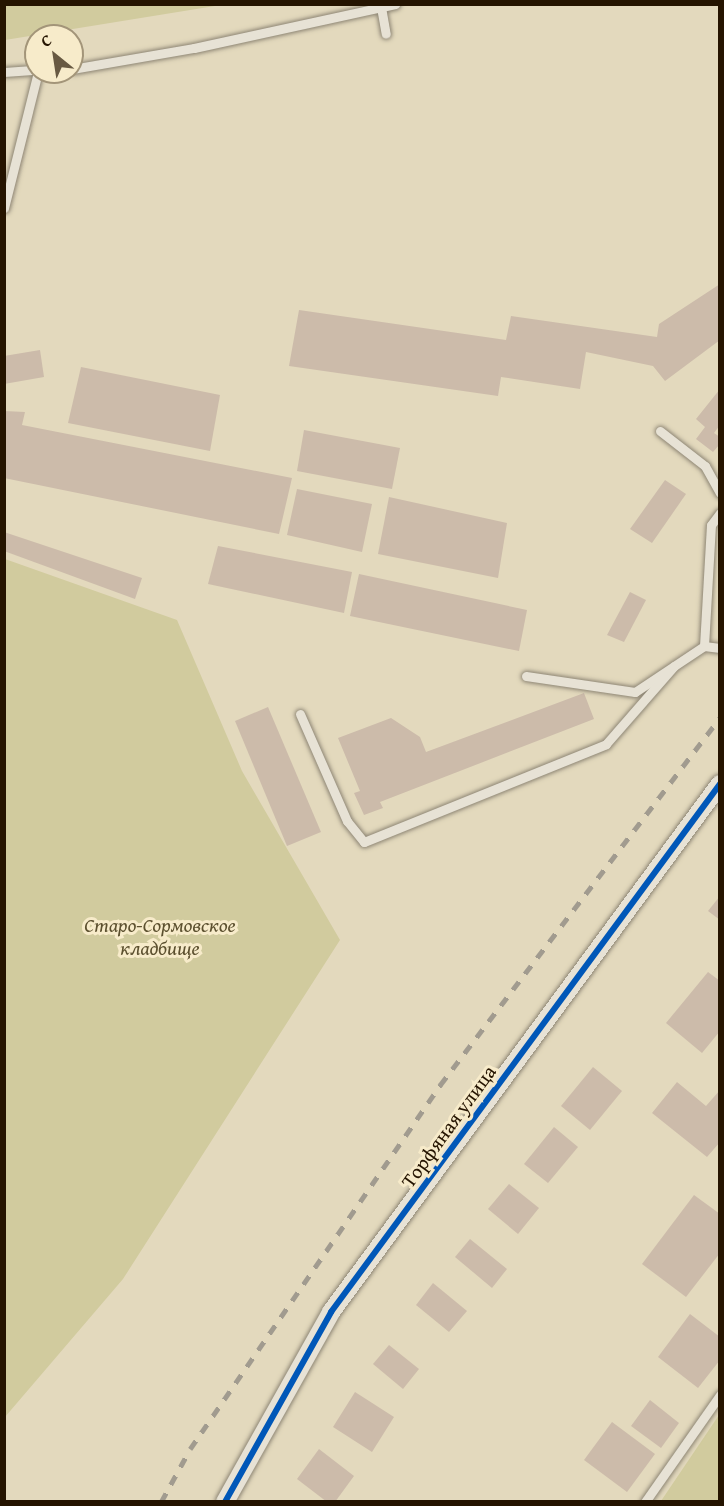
<!DOCTYPE html>
<html>
<head>
<meta charset="utf-8">
<style>
	body { margin:0 }
	#map { position:relative; width:724px; height:1506px; overflow:hidden; background:#e3d9bd; font-family:"Gentium Book Plus",serif }
	div>[style] { position:absolute }
	.green>* { inset:0; background:#d1cb9e }
	.building>* { inset:0; background:#cba }
	.roads { filter:drop-shadow(0 0 2px #8e8675) drop-shadow(0 0 2px #8e8675) }
	.lane>* { height:9px; margin:-4.5px; padding:0 4.5px; transform-origin:4.5px; border-radius:4.5px; background:#e7e2d5 }
	.street>* { height:18px; margin:-9px; padding:0 9px; transform-origin:9px; border-radius:9px; background:#e7e2d5 }
	.rail>* { height:4.5px; margin-top:-2.25px; transform-origin:0; background:repeating-linear-gradient(90deg,#a19b8f 0 10px,transparent 0 20px) }
	.cycleway>* { height:6px; margin:-3px; padding:0 3px; transform-origin:3px; border-radius:3px; background:#0057b8 }
	span { translate:-50% -50%; white-space:nowrap; text-align:center; line-height:1.15; -webkit-text-stroke:6px #f7ebca; paint-order:stroke }
	.park-label { font-size:20px; color:#5c502f; font-style:italic }
	.street-label { font-size:20px; color:#251400 }
	.frame { position:absolute; inset:0; border:6px solid #251400; pointer-events:none }
	.north { position:absolute; left:24px; top:24px; width:60px; height:60px; box-sizing:border-box; background:#f7ebca; border:2px solid #a39579; border-radius:50%; rotate:330deg; font-size:16px; font-weight:700; line-height:24px; text-align:center; color:#251400 }
	.north::after { content:''; display:block; margin:auto; width:21px; height:27px; background:#685942; clip-path:polygon(50% 0,100% 100%,50% 72%,0 100%) }
</style>
</head>
<body>
<div id="map">
	<div class="green">
		<i style="clip-path:polygon(5px 4px,221px 4px,221px 5px,5px 40px)"></i>
		<i style="clip-path:polygon(5px 559px,177px 620px,242px 771px,340px 940px,123px 1279px,5px 1417px)"></i>
		<i style="clip-path:polygon(719px 1415px,719px 1501px,661px 1501px)"></i>
	</div>
	<div class="building">
		<i style="clip-path:polygon(720px 284px,720px 340px,665px 381px,653px 366px,586px 352px,580px 389px,501px 377px,498px 396px,289px 366px,299px 310px,506px 340px,511px 316px,657px 337px,659px 324px)"></i>
		<i style="clip-path:polygon(40px 350px,44px 377px,4px 384px,4px 356px)"></i>
		<i style="clip-path:polygon(81px 367px,220px 395px,210px 451px,68px 423px)"></i>
		<i style="clip-path:polygon(720px 389px,720px 425px,714px 433px,720px 437px,720px 444px,713px 452px,696px 439px,705px 427px,696px 419px)"></i>
		<i style="clip-path:polygon(4px 411px,25px 412px,22px 425px,292px 478px,279px 534px,4px 478px)"></i>
		<i style="clip-path:polygon(304px 430px,400px 448px,392px 489px,297px 471px)"></i>
		<i style="clip-path:polygon(665px 480px,686px 494px,652px 543px,630px 529px)"></i>
		<i style="clip-path:polygon(297px 489px,372px 504px,362px 552px,287px 535px)"></i>
		<i style="clip-path:polygon(389px 497px,507px 523px,498px 578px,378px 554px)"></i>
		<i style="clip-path:polygon(4px 532px,142px 578px,135px 599px,4px 551px)"></i>
		<i style="clip-path:polygon(218px 546px,352px 572px,344px 613px,208px 584px)"></i>
		<i style="clip-path:polygon(359px 574px,527px 610px,519px 651px,350px 616px)"></i>
		<i style="clip-path:polygon(630px 592px,646px 600px,624px 642px,607px 635px)"></i>
		<i style="clip-path:polygon(584px 693px,594px 719px,380px 802px,383px 808px,364px 815px,354px 793px,360px 791px,338px 738px,391px 718px,420px 737px,426px 752px)"></i>
		<i style="clip-path:polygon(268px 707px,321px 832px,287px 846px,235px 721px)"></i>
		<i style="clip-path:polygon(720px 896px,720px 920px,708px 911px)"></i>
		<i style="clip-path:polygon(708px 972px,720px 981px,720px 1031px,702px 1053px,666px 1023px)"></i>
		<i style="clip-path:polygon(593px 1067px,622px 1091px,590px 1130px,561px 1106px)"></i>
		<i style="clip-path:polygon(677px 1082px,706px 1106px,720px 1090px,720px 1142px,707px 1157px,652px 1113px)"></i>
		<i style="clip-path:polygon(554px 1127px,578px 1147px,548px 1183px,524px 1164px)"></i>
		<i style="clip-path:polygon(509px 1184px,539px 1208px,518px 1234px,488px 1209px)"></i>
		<i style="clip-path:polygon(694px 1195px,720px 1214px,720px 1253px,686px 1297px,642px 1264px)"></i>
		<i style="clip-path:polygon(470px 1239px,507px 1269px,492px 1288px,455px 1257px)"></i>
		<i style="clip-path:polygon(433px 1283px,467px 1311px,449px 1332px,416px 1305px)"></i>
		<i style="clip-path:polygon(690px 1314px,720px 1337px,720px 1360px,698px 1388px,658px 1357px)"></i>
		<i style="clip-path:polygon(389px 1345px,419px 1369px,403px 1389px,373px 1364px)"></i>
		<i style="clip-path:polygon(355px 1392px,394px 1417px,372px 1452px,333px 1427px)"></i>
		<i style="clip-path:polygon(650px 1400px,679px 1423px,661px 1448px,631px 1426px)"></i>
		<i style="clip-path:polygon(612px 1422px,655px 1454px,627px 1492px,584px 1460px)"></i>
		<i style="clip-path:polygon(319px 1449px,354px 1476px,335px 1502px,327px 1502px,297px 1479px)"></i>
	</div>
	<div class="roads">
		<div class="lane">
			<i style="left:381px;top:7px;width:27px;rotate:80deg"></i>
			<i style="left:72px;top:69px;width:124px;rotate:-9.8deg"></i>
			<i style="left:194px;top:48px;width:206px;rotate:-12.3deg"></i>
			<i style="left:4px;top:72px;width:32px;rotate:-4deg"></i>
			<i style="left:4px;top:208px;width:140px;rotate:-76deg"></i>
			<i style="left:660px;top:431px;width:57px;rotate:37.9deg"></i>
			<i style="left:705px;top:466px;width:31px;rotate:61deg"></i>
			<i style="left:704px;top:646px;width:121px;rotate:-86.7deg"></i>
			<i style="left:711px;top:525px;width:15px;rotate:-53deg"></i>
			<i style="left:526px;top:676px;width:110px;rotate:8.4deg"></i>
			<i style="left:635px;top:692px;width:83px;rotate:-33.7deg"></i>
			<i style="left:704px;top:646px;width:16px;rotate:7deg"></i>
			<i style="left:300px;top:714px;width:117px;rotate:66.3deg"></i>
			<i style="left:347px;top:821px;width:27px;rotate:51deg"></i>
			<i style="left:364px;top:842px;width:261px;rotate:-22deg"></i>
			<i style="left:606px;top:744px;width:103px;rotate:-48.9deg"></i>
			<i style="left:645px;top:1502px;width:131px;rotate:-55deg"></i>
		</div>
		<div class="street">
			<i style="left:225px;top:1502px;width:218px;rotate:-60.8deg"></i>
			<i style="left:331px;top:1312px;width:656px;rotate:-53.62deg"></i>
		</div>
	</div>
	<div class="rail">
		<i style="left:161px;top:1502px;width:60px;rotate:-61.3deg"></i>
		<i style="left:190px;top:1449px;width:442px;rotate:-55.5deg"></i>
		<i style="left:440px;top:1085px;width:462px;rotate:-52.7deg"></i>
	</div>
	<div class="cycleway">
		<i style="left:225px;top:1502px;width:218px;rotate:-60.8deg"></i>
		<i style="left:331px;top:1312px;width:656px;rotate:-53.62deg"></i>
	</div>
	<div class="park-label">
		<span style="left:160px;top:936px">Старо-Сормовское<br>кладбище</span>
	</div>
	<div class="street-label">
		<span style="left:448px;top:1126px;rotate:-54deg">Торфяная улица</span>
	</div>
	<div class="frame"></div>
	<div class="north">С</div>
</div>
</body>
</html>
